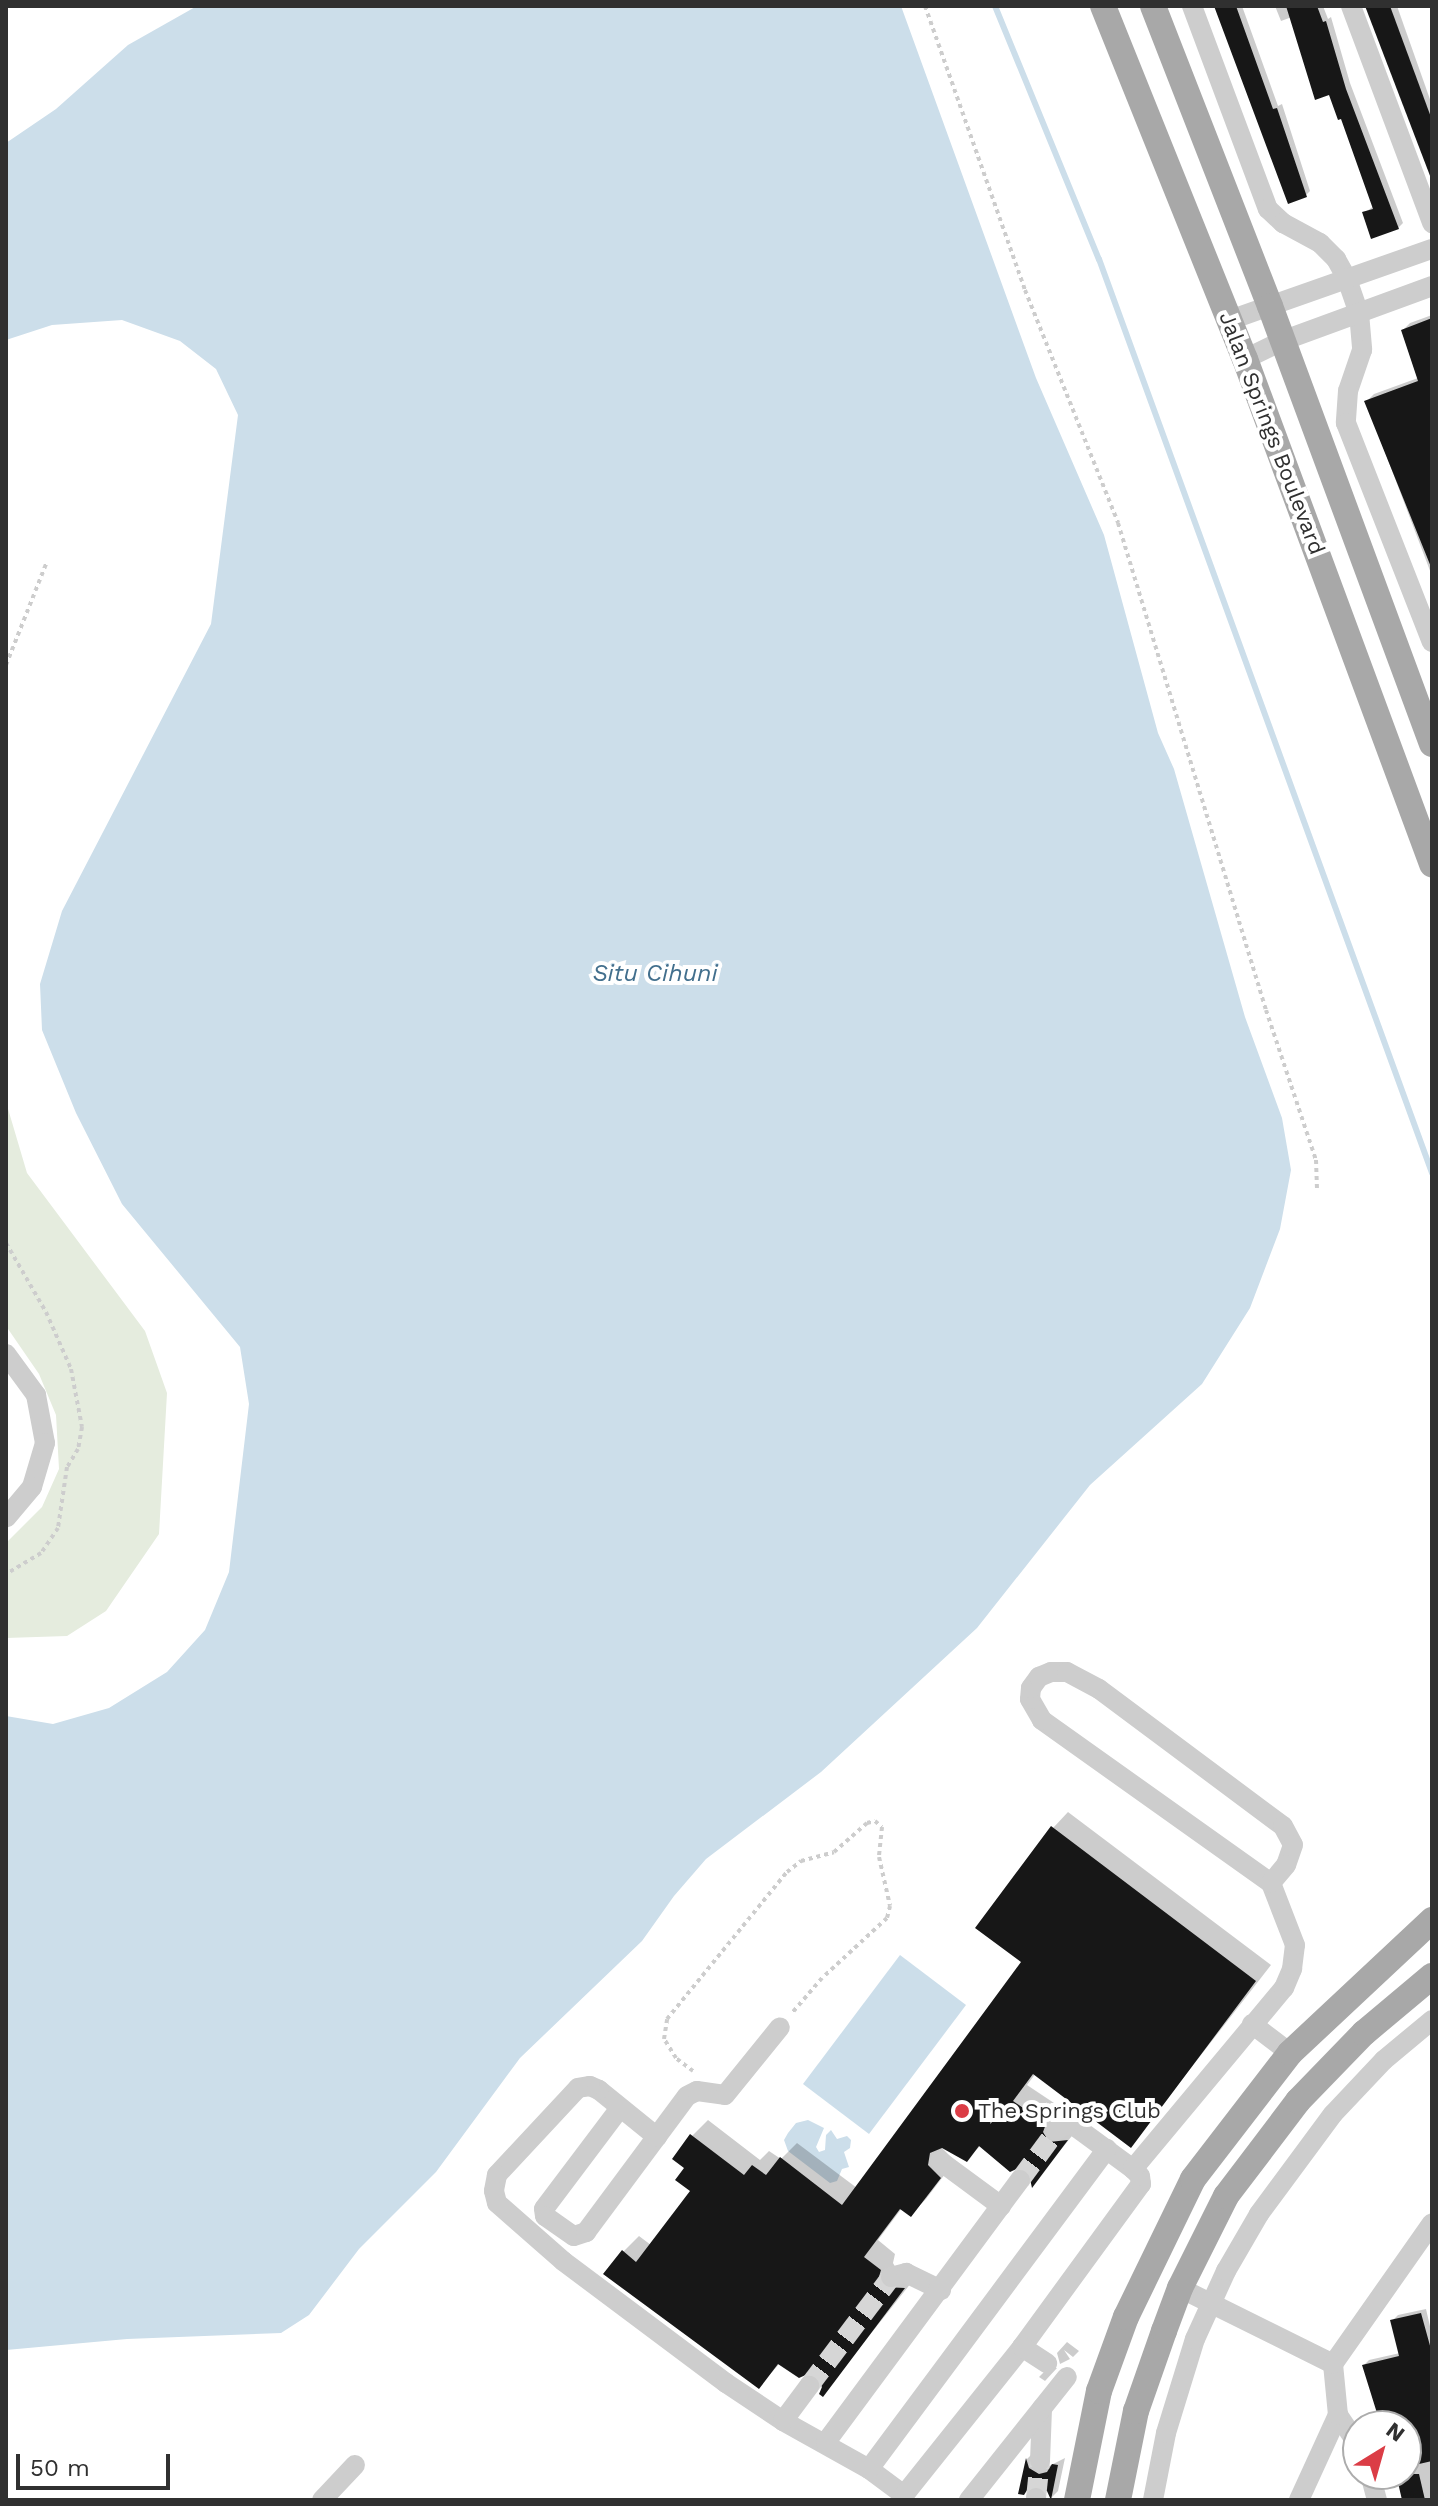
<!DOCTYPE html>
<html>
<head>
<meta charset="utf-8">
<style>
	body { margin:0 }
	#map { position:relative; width:1438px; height:2506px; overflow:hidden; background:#fff; font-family:"Work Sans",sans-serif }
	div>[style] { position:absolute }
	.green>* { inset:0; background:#e5ecde }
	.water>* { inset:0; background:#ccdeea }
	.shadow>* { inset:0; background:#0003 }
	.stream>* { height:6px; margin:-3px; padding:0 3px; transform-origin:3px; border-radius:3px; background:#ccdeea }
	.building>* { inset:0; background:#171717 }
	.minor-tunnel>* { height:20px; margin-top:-10px; transform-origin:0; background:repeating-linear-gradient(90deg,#d6d6d6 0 20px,transparent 0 30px) }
	.path>* { height:4px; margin-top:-2px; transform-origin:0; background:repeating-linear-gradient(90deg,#cdcdcd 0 4px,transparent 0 8px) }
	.minor>* { height:20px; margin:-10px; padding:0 10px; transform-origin:10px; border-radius:10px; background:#cdcdcd }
	.major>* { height:26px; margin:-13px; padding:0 13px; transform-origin:13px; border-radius:13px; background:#a8a8a8 }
	.dots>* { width:22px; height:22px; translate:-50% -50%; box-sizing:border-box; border:4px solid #fff; border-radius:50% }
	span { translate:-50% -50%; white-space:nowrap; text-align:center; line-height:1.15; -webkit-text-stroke:8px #fff; paint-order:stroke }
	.street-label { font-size:22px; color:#303030 }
	.poi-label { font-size:22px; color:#303030 }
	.left { translate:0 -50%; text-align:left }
	.water-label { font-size:24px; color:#426f8d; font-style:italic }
	.frame { position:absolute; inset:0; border:8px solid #303030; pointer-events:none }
	.north { position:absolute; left:1342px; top:2410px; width:80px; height:80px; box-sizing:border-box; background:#fff; border:2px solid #acacac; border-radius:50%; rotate:37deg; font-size:22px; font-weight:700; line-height:32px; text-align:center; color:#303030 }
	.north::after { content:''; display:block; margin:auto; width:28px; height:36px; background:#db3d46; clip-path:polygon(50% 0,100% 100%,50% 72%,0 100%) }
	.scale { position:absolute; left:16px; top:2454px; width:154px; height:36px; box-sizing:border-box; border:4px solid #303030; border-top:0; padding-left:10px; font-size:24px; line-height:28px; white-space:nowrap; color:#303030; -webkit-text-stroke:6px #fff; paint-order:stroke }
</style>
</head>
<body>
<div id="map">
	<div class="green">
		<i style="clip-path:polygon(6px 1102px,27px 1173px,145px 1331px,167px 1393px,159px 1534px,106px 1611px,67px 1636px,6px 1638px,6px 1543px,42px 1507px,59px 1469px,56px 1415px,39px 1374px,6px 1326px)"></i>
	</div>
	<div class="water">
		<i style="clip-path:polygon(197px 6px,901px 6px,1036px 378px,1104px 535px,1158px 733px,1174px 769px,1245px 1017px,1282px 1118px,1291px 1170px,1280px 1229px,1250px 1308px,1202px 1384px,1090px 1485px,977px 1628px,821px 1772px,706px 1859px,674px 1896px,642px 1941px,520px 2058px,436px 2172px,359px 2249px,309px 2315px,281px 2333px,127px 2339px,6px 2350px,6px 1716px,53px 1724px,109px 1708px,167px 1672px,205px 1630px,229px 1572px,249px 1404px,240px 1347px,122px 1204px,76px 1113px,42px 1030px,40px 984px,62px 911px,211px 624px,238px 415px,216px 369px,180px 341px,122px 320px,52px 325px,6px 340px,6px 143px,56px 109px,128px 45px)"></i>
		<i style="clip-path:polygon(900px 1955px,966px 2005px,869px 2134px,803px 2084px)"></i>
		<i style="clip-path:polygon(808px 2120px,824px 2128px,816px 2147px,819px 2152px,825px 2150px,826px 2135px,831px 2130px,837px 2139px,847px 2136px,851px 2140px,850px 2148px,844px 2152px,849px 2167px,842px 2169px,837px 2181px,830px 2183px,788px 2151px,784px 2140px,788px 2133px,796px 2123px)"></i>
	</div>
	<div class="shadow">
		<i style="clip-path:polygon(1217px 6px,1242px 6px,1278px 106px,1282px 104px,1310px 191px,1305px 196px)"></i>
		<i style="clip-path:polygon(1275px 6px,1323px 6px,1328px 19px,1331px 17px,1350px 83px,1403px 223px,1398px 228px,1364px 213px,1374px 206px,1342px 117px,1292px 17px,1281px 21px)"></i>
		<i style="clip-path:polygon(1368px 6px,1397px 6px,1432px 105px,1432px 180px)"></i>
		<i style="clip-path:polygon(1432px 315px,1432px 576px,1366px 402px,1374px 394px,1418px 378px,1403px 330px,1410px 323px)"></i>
		<i style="clip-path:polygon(1068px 1812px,1271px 1965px,1131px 2145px,1036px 2073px,1027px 2085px,1060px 2107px,1058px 2116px,1065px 2127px,1080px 2126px,1033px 2184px,1030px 2169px,981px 2145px,967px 2159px,940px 2146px,955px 2161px,926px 2199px,911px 2214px,902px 2208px,878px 2240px,895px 2254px,893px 2263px,898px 2272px,919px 2273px,823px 2394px,819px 2375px,780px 2363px,759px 2387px,623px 2252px,639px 2236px,651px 2245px,692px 2191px,687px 2167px,692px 2136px,708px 2120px,760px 2160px,769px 2151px,781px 2159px,797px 2143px,857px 2188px,1024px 1962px,1053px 1828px)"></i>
		<i style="clip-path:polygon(1426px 2309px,1432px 2335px,1432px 2500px,1403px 2500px,1398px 2474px,1406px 2474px,1406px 2426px,1381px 2426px,1364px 2365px,1369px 2360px,1400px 2353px,1393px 2320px,1398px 2315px)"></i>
		<i style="clip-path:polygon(1067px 2342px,1079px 2351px,1073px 2357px,1064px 2350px,1070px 2359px,1060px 2364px,1057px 2353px)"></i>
		<i style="clip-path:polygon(1049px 2367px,1057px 2368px,1045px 2381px,1039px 2377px)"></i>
		<i style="clip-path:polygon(1033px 2453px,1047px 2467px,1065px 2458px,1058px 2491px,1052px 2497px,1048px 2489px,1037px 2483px,1020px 2492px,1027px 2459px)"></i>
	</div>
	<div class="stream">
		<i style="left:995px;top:6px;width:274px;rotate:67.7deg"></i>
		<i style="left:1099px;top:259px;width:973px;rotate:69.98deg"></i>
	</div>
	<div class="building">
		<i style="clip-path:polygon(1214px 6px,1236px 6px,1273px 109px,1277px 108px,1307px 197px,1288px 204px)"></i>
		<i style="clip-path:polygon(1286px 6px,1317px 6px,1323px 22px,1326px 21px,1346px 89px,1399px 229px,1371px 239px,1362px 212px,1373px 209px,1341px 119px,1338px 120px,1329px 95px,1315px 100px)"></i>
		<i style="clip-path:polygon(1365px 6px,1390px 6px,1432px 120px,1432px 181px)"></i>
		<i style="clip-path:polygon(1432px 318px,1432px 567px,1431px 567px,1364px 401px,1418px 381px,1401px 330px)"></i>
		<i style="clip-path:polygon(1051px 1826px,1256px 1981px,1131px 2148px,1033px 2074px,1013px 2101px,1046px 2124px,1043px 2132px,1049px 2142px,1068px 2140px,1032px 2188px,1028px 2170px,1021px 2167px,1010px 2172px,979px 2146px,967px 2162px,942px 2148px,930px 2153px,928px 2165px,941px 2178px,911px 2217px,900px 2209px,864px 2257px,881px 2270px,878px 2280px,882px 2287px,905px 2288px,823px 2397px,819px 2394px,822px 2387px,817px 2376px,810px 2373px,799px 2378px,778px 2364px,759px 2389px,603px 2274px,622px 2250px,636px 2262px,690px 2191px,675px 2180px,684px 2168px,672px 2159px,690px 2134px,744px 2175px,752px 2165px,766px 2175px,780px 2157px,842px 2205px,1021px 1962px,975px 1928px)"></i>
		<i style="clip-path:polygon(1421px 2313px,1432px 2353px,1432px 2461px,1406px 2467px,1406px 2426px,1381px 2426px,1362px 2365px,1399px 2356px,1390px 2320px)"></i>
		<i style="clip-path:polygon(1026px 2458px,1029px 2468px,1039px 2474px,1047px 2472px,1052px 2464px,1058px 2465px,1051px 2500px,1047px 2491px,1037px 2485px,1029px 2487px,1024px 2495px,1018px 2494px)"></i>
		<i style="clip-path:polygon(1396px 2474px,1419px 2474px,1425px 2500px,1402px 2500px)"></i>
	</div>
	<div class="minor-tunnel">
		<i style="left:1020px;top:2180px;width:61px;rotate:-53.7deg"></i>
		<i style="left:809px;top:2386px;width:136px;rotate:-53deg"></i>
		<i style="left:1036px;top:2498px;width:37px;rotate:-84deg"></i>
	</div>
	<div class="path">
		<i style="left:925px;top:6px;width:301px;rotate:70.6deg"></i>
		<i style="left:1025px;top:290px;width:251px;rotate:68.2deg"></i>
		<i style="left:1118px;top:523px;width:509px;rotate:73.1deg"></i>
		<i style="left:1266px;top:1010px;width:158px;rotate:71.6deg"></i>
		<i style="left:1316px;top:1160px;width:32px;rotate:88deg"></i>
		<i style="left:6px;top:665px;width:109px;rotate:-68.4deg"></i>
		<i style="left:6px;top:1243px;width:80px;rotate:59.9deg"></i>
		<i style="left:46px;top:1312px;width:62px;rotate:66.3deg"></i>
		<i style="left:71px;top:1369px;width:59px;rotate:79.3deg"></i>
		<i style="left:82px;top:1427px;width:22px;rotate:100deg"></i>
		<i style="left:78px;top:1449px;width:21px;rotate:121deg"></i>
		<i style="left:67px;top:1467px;width:62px;rotate:98.4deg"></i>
		<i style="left:58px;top:1528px;width:30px;rotate:124deg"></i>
		<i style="left:41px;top:1553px;width:41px;rotate:149deg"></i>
		<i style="left:693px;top:2071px;width:21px;rotate:-143deg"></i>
		<i style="left:676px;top:2058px;width:22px;rotate:-122deg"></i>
		<i style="left:664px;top:2039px;width:20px;rotate:-81deg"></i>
		<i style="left:667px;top:2019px;width:190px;rotate:-50.8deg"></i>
		<i style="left:787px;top:1872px;width:18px;rotate:-38deg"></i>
		<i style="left:801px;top:1861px;width:34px;rotate:-15deg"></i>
		<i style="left:834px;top:1852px;width:44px;rotate:-41.3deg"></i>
		<i style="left:867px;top:1823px;width:8px;rotate:-14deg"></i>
		<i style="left:875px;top:1821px;width:9px;rotate:41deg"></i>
		<i style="left:882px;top:1827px;width:30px;rotate:96deg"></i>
		<i style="left:879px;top:1857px;width:50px;rotate:77.3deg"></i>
		<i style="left:890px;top:1906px;width:12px;rotate:104deg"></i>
		<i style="left:887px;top:1918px;width:88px;rotate:137.3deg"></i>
		<i style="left:822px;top:1978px;width:46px;rotate:130.6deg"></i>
	</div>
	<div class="minor">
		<i style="left:1192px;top:6px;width:217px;rotate:69.5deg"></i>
		<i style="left:1268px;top:209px;width:21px;rotate:43deg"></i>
		<i style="left:1283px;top:223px;width:42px;rotate:28.4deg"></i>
		<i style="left:1320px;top:243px;width:23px;rotate:45deg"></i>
		<i style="left:1336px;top:259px;width:23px;rotate:61deg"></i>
		<i style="left:1347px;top:279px;width:36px;rotate:71deg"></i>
		<i style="left:1359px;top:313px;width:37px;rotate:85deg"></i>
		<i style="left:1362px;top:350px;width:43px;rotate:108.9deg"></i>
		<i style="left:1348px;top:391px;width:32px;rotate:94deg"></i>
		<i style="left:1346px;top:423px;width:235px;rotate:68.6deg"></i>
		<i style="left:1351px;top:6px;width:232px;rotate:69.5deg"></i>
		<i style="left:1230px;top:320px;width:214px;rotate:-19.4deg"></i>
		<i style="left:1245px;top:359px;width:41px;rotate:-25.9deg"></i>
		<i style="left:1282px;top:341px;width:160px;rotate:-20.1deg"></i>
		<i style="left:6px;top:1354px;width:51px;rotate:53.8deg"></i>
		<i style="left:36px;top:1395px;width:49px;rotate:79.4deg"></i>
		<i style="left:45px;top:1443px;width:46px;rotate:106.5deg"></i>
		<i style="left:32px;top:1487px;width:40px;rotate:130deg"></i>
		<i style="left:1252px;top:2024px;width:48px;rotate:37.3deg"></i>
		<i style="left:620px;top:2108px;width:126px;rotate:127deg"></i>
		<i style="left:544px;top:2209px;width:7px;rotate:82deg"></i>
		<i style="left:545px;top:2216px;width:35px;rotate:35deg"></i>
		<i style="left:574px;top:2236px;width:13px;rotate:-18deg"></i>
		<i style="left:586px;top:2232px;width:169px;rotate:-53.4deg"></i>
		<i style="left:687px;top:2096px;width:11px;rotate:-27deg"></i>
		<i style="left:697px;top:2091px;width:28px;rotate:8deg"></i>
		<i style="left:725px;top:2095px;width:87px;rotate:-51deg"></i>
		<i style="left:657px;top:2137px;width:75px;rotate:-141deg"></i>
		<i style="left:599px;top:2090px;width:10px;rotate:-156deg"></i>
		<i style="left:590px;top:2086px;width:12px;rotate:171deg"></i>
		<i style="left:578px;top:2088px;width:119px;rotate:133deg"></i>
		<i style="left:497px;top:2175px;width:16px;rotate:101deg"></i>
		<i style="left:494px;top:2191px;width:12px;rotate:76deg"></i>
		<i style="left:497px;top:2203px;width:88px;rotate:41.3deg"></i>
		<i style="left:563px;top:2261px;width:204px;rotate:36.8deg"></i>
		<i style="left:726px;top:2383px;width:69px;rotate:33.7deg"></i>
		<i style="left:783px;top:2421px;width:98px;rotate:29.2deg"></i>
		<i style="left:869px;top:2469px;width:44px;rotate:36.6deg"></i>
		<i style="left:904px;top:2495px;width:189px;rotate:-51.4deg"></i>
		<i style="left:1022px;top:2347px;width:202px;rotate:-53.9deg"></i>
		<i style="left:1141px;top:2184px;width:8px;rotate:-97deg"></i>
		<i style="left:1140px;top:2176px;width:10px;rotate:-135deg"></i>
		<i style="left:1133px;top:2169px;width:74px;rotate:-143.7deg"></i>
		<i style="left:1073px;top:2125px;width:6px;rotate:-171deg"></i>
		<i style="left:1067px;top:2124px;width:13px;rotate:148deg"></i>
		<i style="left:940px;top:2161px;width:76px;rotate:36.4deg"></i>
		<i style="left:1133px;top:2169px;width:236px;rotate:-50.2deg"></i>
		<i style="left:1284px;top:1988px;width:21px;rotate:-67deg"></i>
		<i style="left:1292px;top:1969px;width:24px;rotate:-83deg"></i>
		<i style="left:1295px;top:1945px;width:66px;rotate:-111.2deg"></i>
		<i style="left:1271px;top:1883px;width:281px;rotate:-144.6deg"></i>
		<i style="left:1042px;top:1720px;width:24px;rotate:-120deg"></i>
		<i style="left:1030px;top:1699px;width:11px;rotate:-85deg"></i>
		<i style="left:1031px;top:1688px;width:14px;rotate:-54deg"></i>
		<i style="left:1039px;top:1677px;width:13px;rotate:-23deg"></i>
		<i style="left:1051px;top:1672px;width:16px"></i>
		<i style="left:1067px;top:1672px;width:36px;rotate:28deg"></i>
		<i style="left:1099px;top:1689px;width:229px;rotate:36.7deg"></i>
		<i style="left:1283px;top:1826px;width:21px;rotate:62deg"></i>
		<i style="left:1293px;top:1845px;width:21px;rotate:109deg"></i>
		<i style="left:1286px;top:1865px;width:23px;rotate:130deg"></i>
		<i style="left:891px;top:2277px;width:16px;rotate:-15deg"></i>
		<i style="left:906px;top:2273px;width:39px;rotate:26deg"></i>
		<i style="left:1180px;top:2288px;width:171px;rotate:26.4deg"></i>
		<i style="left:1022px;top:2347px;width:30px;rotate:33deg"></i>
		<i style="left:1338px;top:2415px;width:36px;rotate:56deg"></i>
		<i style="left:783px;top:2421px;width:44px;rotate:-53.4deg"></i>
		<i style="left:826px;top:2442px;width:326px;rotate:-53.5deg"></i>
		<i style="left:1040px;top:2461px;width:53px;rotate:-87.8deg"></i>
		<i style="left:869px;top:2469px;width:399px;rotate:-53.4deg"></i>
		<i style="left:1370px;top:2474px;width:27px;rotate:75deg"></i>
		<i style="left:1036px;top:2498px;width:2px;rotate:90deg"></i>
		<i style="left:322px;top:2500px;width:48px;rotate:-46.7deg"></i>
		<i style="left:969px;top:2500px;width:157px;rotate:-51.5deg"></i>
		<i style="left:1153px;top:2500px;width:68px;rotate:-79deg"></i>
		<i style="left:1166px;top:2433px;width:98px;rotate:-72.9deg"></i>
		<i style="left:1195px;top:2339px;width:75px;rotate:-65.5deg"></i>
		<i style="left:1226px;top:2271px;width:66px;rotate:-59.9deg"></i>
		<i style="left:1259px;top:2214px;width:124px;rotate:-53.5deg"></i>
		<i style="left:1333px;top:2114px;width:74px;rotate:-46.6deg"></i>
		<i style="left:1384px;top:2060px;width:62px;rotate:-39.8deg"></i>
		<i style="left:1299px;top:2500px;width:94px;rotate:-65.4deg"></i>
		<i style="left:1338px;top:2415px;width:51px;rotate:-95.6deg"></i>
		<i style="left:1333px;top:2364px;width:172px;rotate:-54.9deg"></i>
	</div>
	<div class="major">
		<i style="left:1103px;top:6px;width:380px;rotate:68.1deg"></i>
		<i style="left:1245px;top:359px;width:539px;rotate:69.68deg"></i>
		<i style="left:1153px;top:6px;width:322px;rotate:68.7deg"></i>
		<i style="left:1270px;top:306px;width:467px;rotate:69.7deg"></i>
		<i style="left:1077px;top:2500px;width:111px;rotate:-78.6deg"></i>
		<i style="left:1099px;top:2391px;width:79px;rotate:-70deg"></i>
		<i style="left:1126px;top:2317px;width:153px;rotate:-64.1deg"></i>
		<i style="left:1193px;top:2179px;width:159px;rotate:-52.4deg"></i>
		<i style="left:1290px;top:2053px;width:195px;rotate:-43.1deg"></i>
		<i style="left:1118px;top:2500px;width:91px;rotate:-78.6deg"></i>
		<i style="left:1136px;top:2411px;width:85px;rotate:-70.7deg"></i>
		<i style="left:1164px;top:2331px;width:46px;rotate:-69.6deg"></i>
		<i style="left:1180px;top:2288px;width:103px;rotate:-63.4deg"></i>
		<i style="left:1226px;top:2196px;width:119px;rotate:-52.8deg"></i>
		<i style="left:1298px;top:2101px;width:95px;rotate:-45.9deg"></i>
		<i style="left:1364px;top:2033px;width:89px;rotate:-40deg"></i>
	</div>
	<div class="dots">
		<i style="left:962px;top:2111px;background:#db3d46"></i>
	</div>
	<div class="street-label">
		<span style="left:1272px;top:433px;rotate:69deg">Jalan Springs Boulevard</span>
	</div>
	<div class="poi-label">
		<span class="left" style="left:978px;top:2111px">The Springs Club</span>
	</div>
	<div class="water-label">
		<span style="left:655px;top:974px">Situ Cihuni</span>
	</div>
	<div class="frame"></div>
	<div class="north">N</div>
	<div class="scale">50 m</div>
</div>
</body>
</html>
